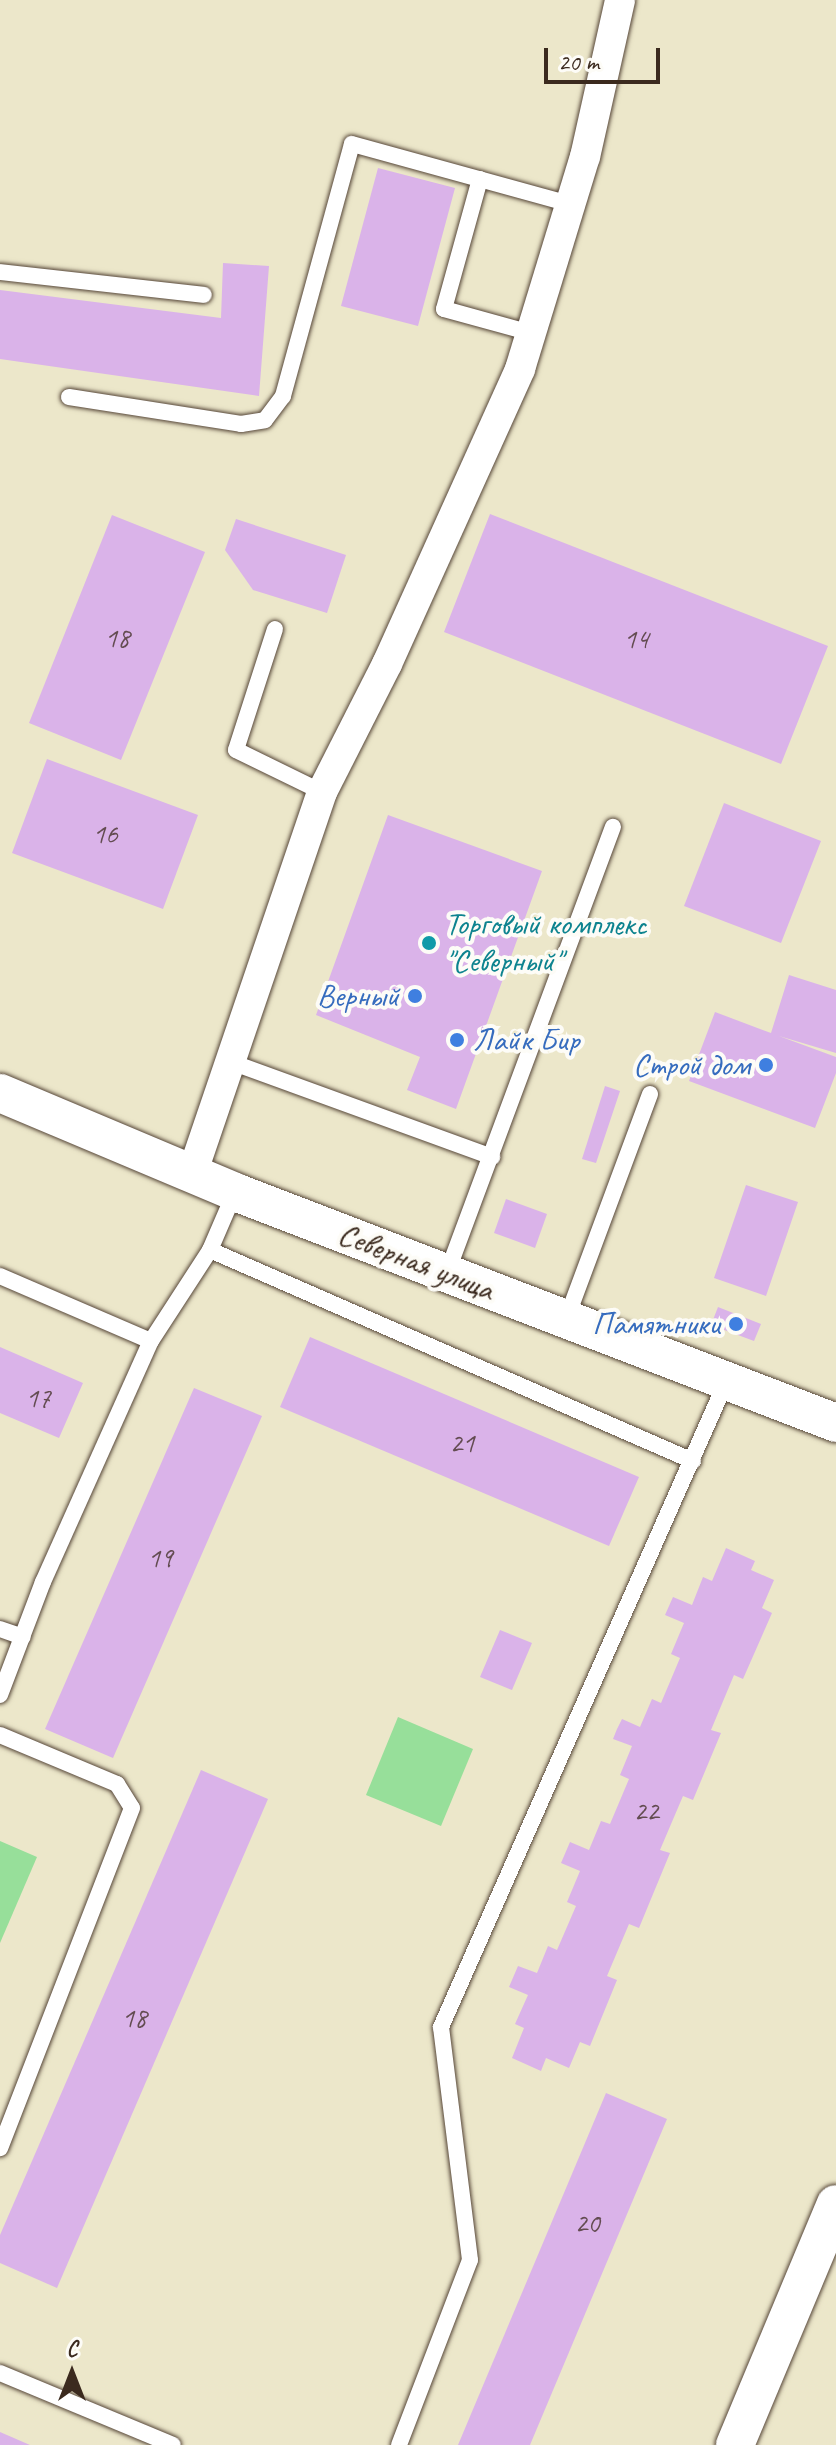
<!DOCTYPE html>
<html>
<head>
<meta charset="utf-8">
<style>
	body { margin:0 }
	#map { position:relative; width:836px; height:2445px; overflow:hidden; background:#ece7ca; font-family:Caveat,sans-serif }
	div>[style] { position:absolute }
	.green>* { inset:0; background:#97df9a }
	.building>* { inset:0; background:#dab3e9 }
	.roads { filter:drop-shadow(0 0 2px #564638) drop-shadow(0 0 2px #564638) }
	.service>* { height:16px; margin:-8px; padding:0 8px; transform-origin:8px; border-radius:8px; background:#fff }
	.minor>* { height:30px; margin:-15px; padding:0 15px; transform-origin:15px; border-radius:15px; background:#fff }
	.tertiary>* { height:38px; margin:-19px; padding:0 19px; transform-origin:19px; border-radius:19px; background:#fff }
	.dots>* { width:22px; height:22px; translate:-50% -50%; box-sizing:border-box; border:4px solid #fdfcf7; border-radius:50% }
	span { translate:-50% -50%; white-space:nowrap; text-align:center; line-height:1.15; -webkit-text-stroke:8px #fdfcf7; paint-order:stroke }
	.number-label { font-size:28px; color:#634c51 }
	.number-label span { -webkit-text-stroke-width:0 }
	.culture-label { font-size:32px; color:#0d838f }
	.left { translate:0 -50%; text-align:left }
	.shop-label { font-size:32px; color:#366cbe }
	.right { translate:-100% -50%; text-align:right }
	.street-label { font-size:32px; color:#3b2a1e }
	.north { position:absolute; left:32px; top:2333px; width:80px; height:80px; -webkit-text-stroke:6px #fdfcf7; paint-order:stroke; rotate:0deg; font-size:22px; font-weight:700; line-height:32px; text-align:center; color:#3b2a1e }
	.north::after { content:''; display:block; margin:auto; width:28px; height:36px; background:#3b2a1e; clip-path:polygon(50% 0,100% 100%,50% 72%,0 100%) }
	.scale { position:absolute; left:544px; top:48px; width:116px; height:36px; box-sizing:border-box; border:4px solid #3b2a1e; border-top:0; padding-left:10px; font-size:24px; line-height:28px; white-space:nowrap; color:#3b2a1e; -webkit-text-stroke:6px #fdfcf7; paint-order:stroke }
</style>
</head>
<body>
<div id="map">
	<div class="green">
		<i style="clip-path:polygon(398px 1717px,473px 1749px,441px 1826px,366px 1795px)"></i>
		<i style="clip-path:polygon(0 1841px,37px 1857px,0 1943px)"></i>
	</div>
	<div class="building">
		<i style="clip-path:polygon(378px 168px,455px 188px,418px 326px,341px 306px)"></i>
		<i style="clip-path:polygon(223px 263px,269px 266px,259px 396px,0 359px,0 290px,221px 318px)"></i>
		<i style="clip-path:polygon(490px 514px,828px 646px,781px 764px,444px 632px)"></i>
		<i style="clip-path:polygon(112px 515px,205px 552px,121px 760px,29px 723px)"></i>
		<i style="clip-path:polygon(236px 519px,346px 555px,327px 613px,253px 590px,225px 550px)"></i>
		<i style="clip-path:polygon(47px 759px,198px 815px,163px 909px,12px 853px)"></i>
		<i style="clip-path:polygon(724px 803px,821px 841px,781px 943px,684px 906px)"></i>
		<i style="clip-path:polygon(388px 815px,542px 871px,456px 1109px,407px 1090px,420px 1057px,316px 1015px)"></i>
		<i style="clip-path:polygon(789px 975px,836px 990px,836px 1053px,779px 1036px,836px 1057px,836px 1073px,815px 1128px,689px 1081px,715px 1012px,771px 1033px)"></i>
		<i style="clip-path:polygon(605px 1086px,620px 1091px,596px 1163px,582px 1159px)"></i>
		<i style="clip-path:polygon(746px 1185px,798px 1202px,766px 1296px,714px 1278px)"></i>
		<i style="clip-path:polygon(506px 1199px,547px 1214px,535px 1248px,494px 1233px)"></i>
		<i style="clip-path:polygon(718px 1307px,761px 1324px,754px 1341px,711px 1325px)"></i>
		<i style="clip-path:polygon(310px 1337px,639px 1477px,609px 1546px,280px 1407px)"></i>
		<i style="clip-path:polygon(0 1347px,83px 1383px,59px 1438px,0 1413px)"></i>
		<i style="clip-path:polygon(194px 1388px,262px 1416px,113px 1758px,45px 1729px)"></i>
		<i style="clip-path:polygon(726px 1548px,755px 1561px,751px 1570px,774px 1580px,762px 1608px,772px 1613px,743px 1679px,734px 1675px,711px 1730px,721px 1733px,693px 1800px,683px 1796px,660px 1850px,670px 1853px,639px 1928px,629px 1924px,607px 1976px,617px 1980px,590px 2046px,580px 2042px,569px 2068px,546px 2058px,541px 2071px,512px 2058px,524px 2028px,515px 2024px,528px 1995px,509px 1987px,518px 1966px,537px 1973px,548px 1946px,557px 1950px,576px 1906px,567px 1902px,580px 1871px,561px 1863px,570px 1842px,589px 1850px,601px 1821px,610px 1824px,629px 1779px,620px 1775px,632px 1746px,613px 1739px,617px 1729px,622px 1719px,640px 1727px,652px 1699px,661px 1703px,680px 1658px,671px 1654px,684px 1623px,665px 1615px,673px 1597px,692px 1605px,703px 1577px,712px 1581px)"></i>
		<i style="clip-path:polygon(500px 1630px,532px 1643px,512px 1690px,480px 1677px)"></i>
		<i style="clip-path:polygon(201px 1770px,268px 1799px,57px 2288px,0 2263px,0 2235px)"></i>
		<i style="clip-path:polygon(606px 2093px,667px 2119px,530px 2445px,458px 2445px)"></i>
		<i style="clip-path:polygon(0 2432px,30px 2445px,0 2445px)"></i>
	</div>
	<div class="roads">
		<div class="service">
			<i style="left:480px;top:179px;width:135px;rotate:105.5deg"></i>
			<i style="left:444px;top:309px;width:90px;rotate:15.4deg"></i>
			<i style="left:0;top:272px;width:205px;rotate:6.4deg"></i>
			<i style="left:69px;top:397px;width:174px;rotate:8.9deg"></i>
			<i style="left:241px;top:424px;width:24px;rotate:-9deg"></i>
			<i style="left:265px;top:420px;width:30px;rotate:-53deg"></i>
			<i style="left:283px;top:396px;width:261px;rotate:-74.7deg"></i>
			<i style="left:352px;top:144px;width:226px;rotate:15.4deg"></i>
			<i style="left:275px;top:629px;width:127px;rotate:107.9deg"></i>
			<i style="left:236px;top:750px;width:96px;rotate:26deg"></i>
			<i style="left:231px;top:1062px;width:278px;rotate:20deg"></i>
			<i style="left:210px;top:1250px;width:527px;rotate:23.6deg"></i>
			<i style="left:447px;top:1273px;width:476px;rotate:-69.6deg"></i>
			<i style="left:0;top:1276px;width:164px;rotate:23.3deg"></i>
			<i style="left:566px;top:1320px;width:241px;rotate:-69.6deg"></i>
			<i style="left:0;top:1629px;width:24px;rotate:19deg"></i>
			<i style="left:0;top:1695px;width:121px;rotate:-69.2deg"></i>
			<i style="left:43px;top:1582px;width:264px;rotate:-65.9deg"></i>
			<i style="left:151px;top:1341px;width:108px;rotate:-57deg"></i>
			<i style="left:210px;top:1250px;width:63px;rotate:-66.7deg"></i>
			<i style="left:0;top:1735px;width:127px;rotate:22.7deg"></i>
			<i style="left:117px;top:1784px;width:28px;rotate:58deg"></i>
			<i style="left:132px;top:1808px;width:365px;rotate:111.2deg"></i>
			<i style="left:0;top:2373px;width:187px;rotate:22.6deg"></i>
			<i style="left:399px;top:2445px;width:198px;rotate:-69deg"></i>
			<i style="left:470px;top:2260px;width:235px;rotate:-97.1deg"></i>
			<i style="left:441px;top:2027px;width:705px;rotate:-66.16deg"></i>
		</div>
		<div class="minor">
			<i style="left:192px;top:1174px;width:404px;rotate:-71.2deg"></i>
			<i style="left:322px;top:792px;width:144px;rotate:-63.1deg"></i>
			<i style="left:387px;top:664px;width:324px;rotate:-65.7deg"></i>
			<i style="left:520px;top:369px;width:222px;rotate:-73deg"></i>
			<i style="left:585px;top:157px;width:161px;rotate:-77.4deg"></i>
		</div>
		<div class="tertiary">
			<i style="left:0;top:1093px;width:255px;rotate:22.8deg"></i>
			<i style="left:235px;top:1192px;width:644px;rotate:21.02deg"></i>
			<i style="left:735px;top:2445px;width:261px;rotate:-67.3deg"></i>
		</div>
	</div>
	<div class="dots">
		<i style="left:429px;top:943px;background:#0f9aa8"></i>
		<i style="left:415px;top:996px;background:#3f7fe0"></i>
		<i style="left:457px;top:1040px;background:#3f7fe0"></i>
		<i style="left:766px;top:1065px;background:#3f7fe0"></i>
		<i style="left:736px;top:1324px;background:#3f7fe0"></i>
	</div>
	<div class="number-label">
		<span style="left:117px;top:638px">18</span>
		<span style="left:636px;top:639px">14</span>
		<span style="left:105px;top:834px">16</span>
		<span style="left:38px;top:1398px">17</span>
		<span style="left:462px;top:1443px">21</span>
		<span style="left:160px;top:1558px">19</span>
		<span style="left:646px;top:1811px">22</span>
		<span style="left:134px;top:2018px">18</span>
		<span style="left:587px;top:2223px">20</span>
	</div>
	<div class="culture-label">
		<span class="left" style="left:445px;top:943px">Торговый комплекс<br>"Северный"</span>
	</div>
	<div class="shop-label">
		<span class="right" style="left:399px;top:996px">Верный</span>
		<span class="left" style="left:473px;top:1040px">Лайк Бир</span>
		<span class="right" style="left:750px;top:1065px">Строй дом</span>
		<span class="right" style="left:720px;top:1324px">Памятники</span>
	</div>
	<div class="street-label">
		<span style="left:416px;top:1262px;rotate:21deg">Северная улица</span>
	</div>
	<div class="north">С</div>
	<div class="scale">20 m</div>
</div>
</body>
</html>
